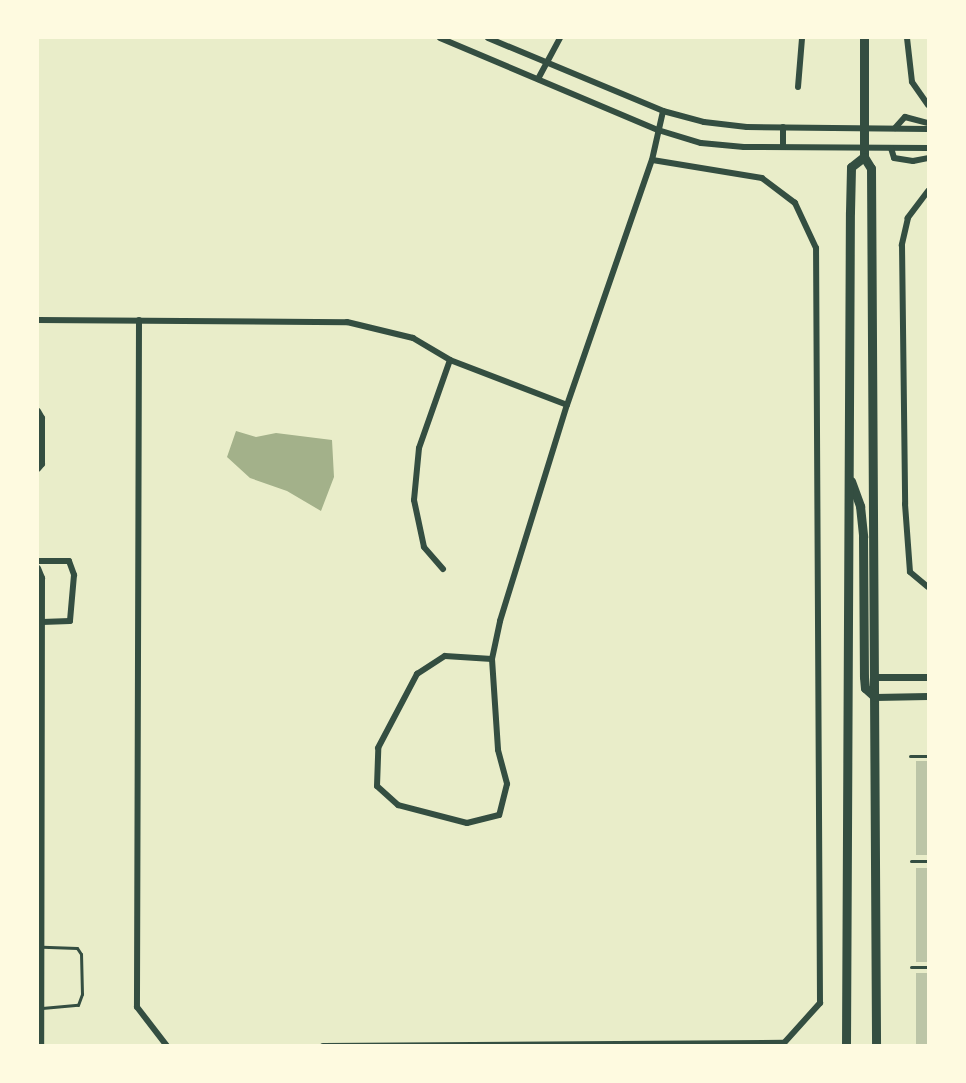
<!DOCTYPE html>
<html>
<head>
<meta charset="utf-8">
<style>
	body { margin:0 }
	#map { position:relative; width:966px; height:1083px; overflow:hidden; background:#e9edc9; font-family:"Roboto Condensed",sans-serif }
	div>[style] { position:absolute }
	.water>* { inset:0; background:#a3b18a }
	.building>* { inset:0; background:#bcc5a7 }
	.service>* { height:3px; margin:-1.5px; padding:0 1.5px; transform-origin:1.5px; border-radius:1.5px; background:#344e41 }
	.minor>* { height:6px; margin:-3px; padding:0 3px; transform-origin:3px; border-radius:3px; background:#344e41 }
	.tertiary>* { height:7px; margin:-3.5px; padding:0 3.5px; transform-origin:3.5px; border-radius:3.5px; background:#344e41 }
	.primary>* { height:9px; margin:-4.5px; padding:0 4.5px; transform-origin:4.5px; border-radius:4.5px; background:#344e41 }
	span { translate:-50% -50%; white-space:nowrap; text-align:center; line-height:1.15; -webkit-text-stroke:6px #fefae0; paint-order:stroke }
	.frame { position:absolute; inset:0; border:39px solid #fefae0; pointer-events:none }
</style>
</head>
<body>
<div id="map">
	<div class="water">
		<i style="clip-path:polygon(236px 431px,256px 437px,276px 433px,332px 440px,334px 477px,321px 511px,287px 491px,250px 478px,227px 457px)"></i>
	</div>
	<div class="building">
		<i style="clip-path:polygon(916px 761px,928px 761px,928px 855px,916px 855px)"></i>
		<i style="clip-path:polygon(916px 868px,928px 868px,928px 962px,916px 962px)"></i>
		<i style="clip-path:polygon(916px 973px,928px 973px,928px 1046px,916px 1046px)"></i>
	</div>
	<div class="service">
		<i style="left:910px;top:756px;width:18px"></i>
		<i style="left:911px;top:861px;width:17px"></i>
		<i style="left:911px;top:967px;width:17px"></i>
		<i style="left:42px;top:1008px;width:36px;rotate:-5deg"></i>
		<i style="left:78px;top:1005px;width:12px;rotate:-70deg"></i>
		<i style="left:82px;top:994px;width:40px;rotate:-91.4deg"></i>
		<i style="left:81px;top:954px;width:7px;rotate:-124deg"></i>
		<i style="left:77px;top:948px;width:35px;rotate:-178deg"></i>
	</div>
	<div class="minor">
		<i style="left:440px;top:38px;width:237px;rotate:22.9deg"></i>
		<i style="left:658px;top:130px;width:45px;rotate:16.8deg"></i>
		<i style="left:701px;top:143px;width:43px;rotate:5.3deg"></i>
		<i style="left:744px;top:147px;width:184px;rotate:0.3deg"></i>
		<i style="left:488px;top:38px;width:190px;rotate:22.6deg"></i>
		<i style="left:663px;top:111px;width:42px;rotate:15deg"></i>
		<i style="left:704px;top:122px;width:43px;rotate:6.6deg"></i>
		<i style="left:747px;top:127px;width:181px;rotate:0.6deg"></i>
		<i style="left:907px;top:38px;width:44px;rotate:83.5deg"></i>
		<i style="left:912px;top:82px;width:28px;rotate:55deg"></i>
		<i style="left:538px;top:79px;width:47px;rotate:-61.8deg"></i>
		<i style="left:798px;top:87px;width:49px;rotate:-85.3deg"></i>
		<i style="left:783px;top:127px;width:20px;rotate:90deg"></i>
		<i style="left:895px;top:128px;width:15px;rotate:-48deg"></i>
		<i style="left:905px;top:117px;width:24px;rotate:15deg"></i>
		<i style="left:891px;top:148px;width:10px;rotate:73deg"></i>
		<i style="left:894px;top:158px;width:19px;rotate:9deg"></i>
		<i style="left:913px;top:161px;width:15px;rotate:-11deg"></i>
		<i style="left:928px;top:191px;width:34px;rotate:127deg"></i>
		<i style="left:908px;top:218px;width:28px;rotate:103deg"></i>
		<i style="left:902px;top:245px;width:259px;rotate:89.3deg"></i>
		<i style="left:905px;top:504px;width:68px;rotate:85.8deg"></i>
		<i style="left:910px;top:572px;width:23px;rotate:40deg"></i>
		<i style="left:38px;top:320px;width:309px;rotate:0.4deg"></i>
		<i style="left:347px;top:322px;width:68px;rotate:13.6deg"></i>
		<i style="left:413px;top:338px;width:43px;rotate:30.7deg"></i>
		<i style="left:450px;top:360px;width:125px;rotate:21deg"></i>
		<i style="left:139px;top:320px;width:687px;rotate:90.17deg"></i>
		<i style="left:137px;top:1007px;width:49px;rotate:52.4deg"></i>
		<i style="left:38px;top:411px;width:8px;rotate:60deg"></i>
		<i style="left:42px;top:418px;width:46px;rotate:90deg"></i>
		<i style="left:42px;top:464px;width:6px;rotate:129deg"></i>
		<i style="left:38px;top:561px;width:31px"></i>
		<i style="left:69px;top:561px;width:15px;rotate:70deg"></i>
		<i style="left:74px;top:575px;width:46px;rotate:95deg"></i>
		<i style="left:70px;top:621px;width:28px;rotate:178deg"></i>
		<i style="left:38px;top:568px;width:11px;rotate:68deg"></i>
		<i style="left:42px;top:578px;width:468px;rotate:90.1deg"></i>
		<i style="left:443px;top:569px;width:29px;rotate:-131deg"></i>
		<i style="left:424px;top:547px;width:48px;rotate:-102deg"></i>
		<i style="left:414px;top:500px;width:52px;rotate:-84.5deg"></i>
		<i style="left:419px;top:448px;width:93px;rotate:-70.6deg"></i>
		<i style="left:445px;top:656px;width:47px;rotate:3.7deg"></i>
		<i style="left:492px;top:659px;width:91px;rotate:86.2deg"></i>
		<i style="left:498px;top:750px;width:35px;rotate:75deg"></i>
		<i style="left:507px;top:784px;width:32px;rotate:104deg"></i>
		<i style="left:499px;top:815px;width:33px;rotate:166deg"></i>
		<i style="left:467px;top:823px;width:71px;rotate:-165.4deg"></i>
		<i style="left:398px;top:805px;width:28px;rotate:-138deg"></i>
		<i style="left:377px;top:786px;width:38px;rotate:-88deg"></i>
		<i style="left:378px;top:748px;width:84px;rotate:-62.2deg"></i>
		<i style="left:417px;top:674px;width:33px;rotate:-33deg"></i>
		<i style="left:492px;top:659px;width:39px;rotate:-78deg"></i>
		<i style="left:500px;top:621px;width:226px;rotate:-72.8deg"></i>
		<i style="left:567px;top:405px;width:259px;rotate:-70.9deg"></i>
		<i style="left:652px;top:160px;width:50px;rotate:-77.3deg"></i>
		<i style="left:323px;top:1046px;width:461px;rotate:-0.4deg"></i>
		<i style="left:784px;top:1043px;width:54px;rotate:-48deg"></i>
		<i style="left:820px;top:1003px;width:755px;rotate:-90.3deg"></i>
		<i style="left:816px;top:248px;width:50px;rotate:-115deg"></i>
		<i style="left:795px;top:203px;width:41px;rotate:-142.9deg"></i>
		<i style="left:762px;top:178px;width:111px;rotate:-170.7deg"></i>
	</div>
	<div class="tertiary">
		<i style="left:875px;top:677px;width:53px"></i>
		<i style="left:875px;top:697px;width:53px;rotate:-1.1deg"></i>
	</div>
	<div class="primary">
		<i style="left:864px;top:38px;width:119px;rotate:90deg"></i>
		<i style="left:864px;top:157px;width:13px;rotate:58deg"></i>
		<i style="left:871px;top:168px;width:878px;rotate:89.67deg"></i>
		<i style="left:851px;top:481px;width:27px;rotate:70deg"></i>
		<i style="left:860px;top:506px;width:31px;rotate:84deg"></i>
		<i style="left:863px;top:537px;width:140px;rotate:89.6deg"></i>
		<i style="left:864px;top:677px;width:11px;rotate:85deg"></i>
		<i style="left:865px;top:688px;width:13px;rotate:42deg"></i>
		<i style="left:846px;top:1046px;width:834px;rotate:-89.73deg"></i>
		<i style="left:850px;top:212px;width:45px;rotate:-88.7deg"></i>
		<i style="left:851px;top:167px;width:16px;rotate:-38deg"></i>
	</div>
	<div class="frame"></div>
</div>
</body>
</html>
